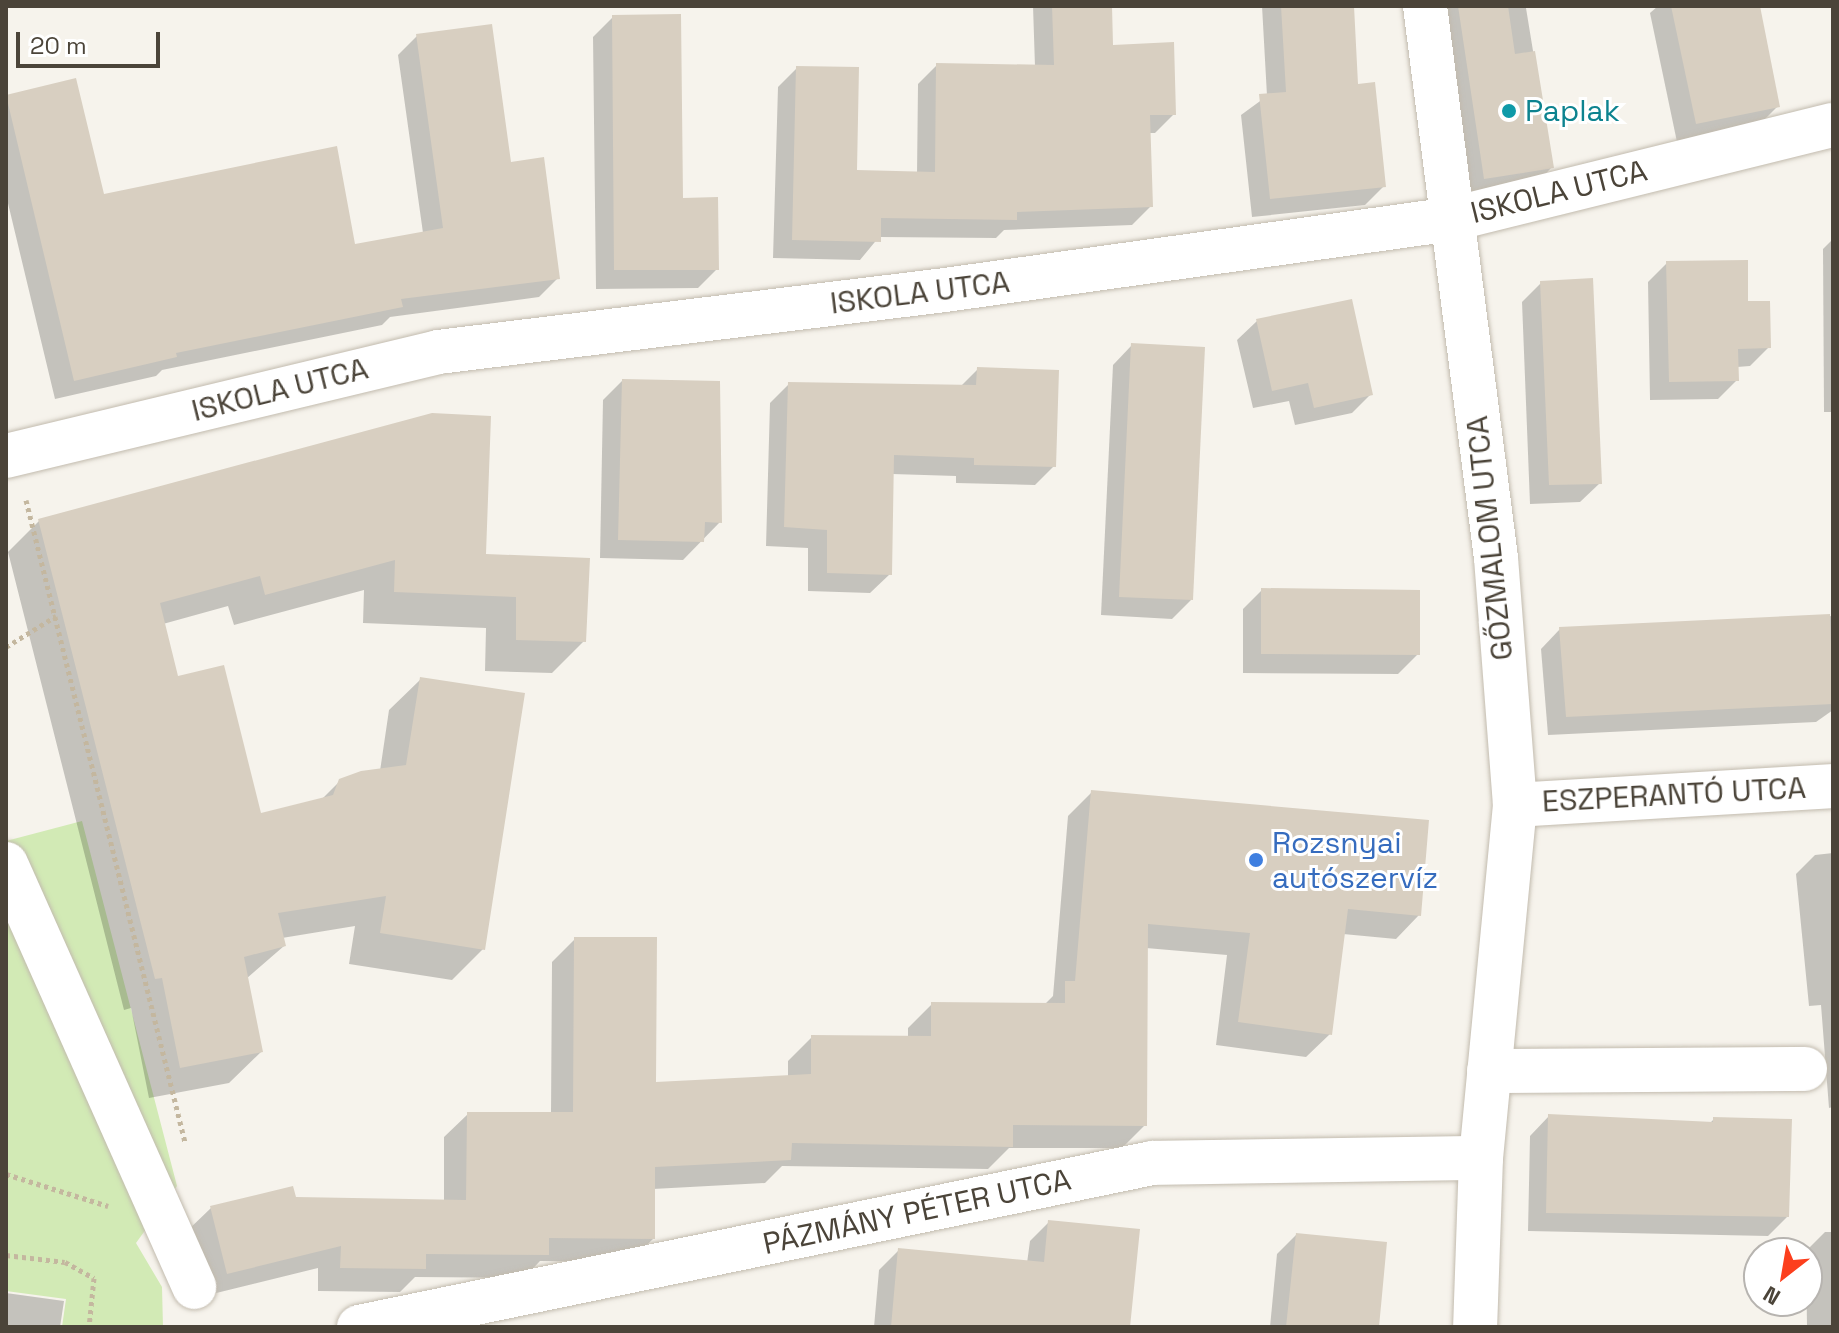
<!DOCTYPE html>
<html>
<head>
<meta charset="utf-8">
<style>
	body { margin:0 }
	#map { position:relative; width:1839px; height:1333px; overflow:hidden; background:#f6f3ec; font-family:"Space Grotesk",sans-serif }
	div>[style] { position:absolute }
	.green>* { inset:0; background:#d2eab5 }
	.shadow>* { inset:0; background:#0003 }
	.building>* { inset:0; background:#d8cfc1 }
	.path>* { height:5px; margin-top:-2.5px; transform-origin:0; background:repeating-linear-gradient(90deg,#c4b79f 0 4px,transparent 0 8px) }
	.roads { filter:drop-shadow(0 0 2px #c2bbae) drop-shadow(0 0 2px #c2bbae) }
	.minor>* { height:44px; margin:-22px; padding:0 22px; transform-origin:22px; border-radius:22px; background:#fff }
	.dots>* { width:22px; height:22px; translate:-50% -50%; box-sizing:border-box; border:4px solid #fff; border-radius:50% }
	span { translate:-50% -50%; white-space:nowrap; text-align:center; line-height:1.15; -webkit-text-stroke:6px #fff; paint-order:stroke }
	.culture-label { font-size:30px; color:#0d838f }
	.left { translate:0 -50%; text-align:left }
	.street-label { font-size:30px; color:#4b4439 }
	.shop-label { font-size:30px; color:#366cbe }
	.frame { position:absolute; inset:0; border:8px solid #4b4439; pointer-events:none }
	.north { position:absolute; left:1743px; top:1237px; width:80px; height:80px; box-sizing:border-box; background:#fff; border:2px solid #b7b4b0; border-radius:50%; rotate:211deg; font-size:22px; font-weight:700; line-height:32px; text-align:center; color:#4b4439 }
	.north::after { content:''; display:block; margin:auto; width:28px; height:36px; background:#fc3f1d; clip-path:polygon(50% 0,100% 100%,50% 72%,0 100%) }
	.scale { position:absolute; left:16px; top:32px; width:144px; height:36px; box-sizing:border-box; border:4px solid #4b4439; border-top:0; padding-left:10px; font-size:24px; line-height:28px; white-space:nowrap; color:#4b4439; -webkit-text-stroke:6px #fff; paint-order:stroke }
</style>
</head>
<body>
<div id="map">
	<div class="green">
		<i style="clip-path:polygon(82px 821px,177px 1186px,136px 1243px,162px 1287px,163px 1327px,62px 1327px,66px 1299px,6px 1291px,6px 841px)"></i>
	</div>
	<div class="shadow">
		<i style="clip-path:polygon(1033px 6px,1110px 6px,1111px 47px,1174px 114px,1155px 133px,1148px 133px,1151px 206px,1132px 225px,1004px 230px,996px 238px,879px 237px,860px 260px,773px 258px,778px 87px,797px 68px,855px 172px,917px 174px,918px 84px,937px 65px,1035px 67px)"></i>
		<i style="clip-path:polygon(1262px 6px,1352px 6px,1356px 86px,1384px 186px,1365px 205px,1252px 217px,1241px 115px,1267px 96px)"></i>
		<i style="clip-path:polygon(1441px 6px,1546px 6px,1526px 8px,1552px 167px,1536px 184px,1468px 194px)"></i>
		<i style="clip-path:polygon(1658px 6px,1757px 6px,1778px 106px,1759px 125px,1677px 142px,1650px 13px)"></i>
		<i style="clip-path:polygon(613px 17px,681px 200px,717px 269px,698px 288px,596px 289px,593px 37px)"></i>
		<i style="clip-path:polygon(417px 36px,510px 164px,558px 278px,539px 297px,390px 317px,382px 325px,162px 370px,156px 376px,55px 399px,6px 195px,6px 97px,75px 81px,103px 196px,354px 246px,423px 233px,398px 55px)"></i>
		<i style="clip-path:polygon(1833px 239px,1833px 412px,1824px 412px,1823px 249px)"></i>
		<i style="clip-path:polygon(1667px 263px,1746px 303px,1769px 347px,1750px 366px,1737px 367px,1737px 380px,1718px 399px,1650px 400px,1648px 282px)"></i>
		<i style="clip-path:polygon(1541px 283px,1600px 483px,1580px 502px,1530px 504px,1522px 302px)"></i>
		<i style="clip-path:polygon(1257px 321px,1371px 394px,1352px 413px,1295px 425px,1289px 401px,1253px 408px,1237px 340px)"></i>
		<i style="clip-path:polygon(1132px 345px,1191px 600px,1172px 619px,1101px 615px,1113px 365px)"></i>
		<i style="clip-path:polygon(978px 369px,1054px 466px,1035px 485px,956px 483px,956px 476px,892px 474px,890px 574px,870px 593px,808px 591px,808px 548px,766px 546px,770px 403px,789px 384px,960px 387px)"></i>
		<i style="clip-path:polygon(622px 381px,720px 522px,683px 560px,600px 558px,603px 400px)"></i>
		<i style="clip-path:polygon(39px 521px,484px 556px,584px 641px,552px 673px,485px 671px,486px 628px,363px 623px,364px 590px,234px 625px,228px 606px,163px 624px,177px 678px,260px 815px,321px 800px,340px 781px,380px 771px,389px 710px,421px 679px,483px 949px,452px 980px,349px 964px,355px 926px,282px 938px,284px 946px,246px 979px,261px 1052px,229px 1083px,149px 1098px,131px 1008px,124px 1010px,8px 552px)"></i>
		<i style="clip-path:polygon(1262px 590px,1418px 654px,1398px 674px,1243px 673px,1243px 609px)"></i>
		<i style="clip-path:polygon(1833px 616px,1833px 710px,1816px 722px,1548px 735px,1541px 649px,1560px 629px)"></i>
		<i style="clip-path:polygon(1092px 792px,1419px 915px,1396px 939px,1343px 934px,1330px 1034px,1306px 1057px,1216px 1045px,1227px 955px,1146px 948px,1145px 1125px,1122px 1148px,1009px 1148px,988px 1169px,782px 1166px,765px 1183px,653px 1189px,653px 1239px,629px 1262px,540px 1261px,524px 1278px,415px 1277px,400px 1292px,318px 1291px,318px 1268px,204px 1296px,187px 1231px,211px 1208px,294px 1199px,444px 1201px,444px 1137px,468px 1114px,551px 1114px,552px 962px,575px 939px,654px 1084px,788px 1077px,788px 1061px,812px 1037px,908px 1038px,908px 1028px,932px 1004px,1044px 1005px,1053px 996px,1068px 816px)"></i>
		<i style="clip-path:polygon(1833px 853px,1833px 1107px,1829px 1108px,1821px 1005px,1809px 1006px,1796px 874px,1815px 855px)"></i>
		<i style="clip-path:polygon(1549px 1116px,1709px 1124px,1714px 1119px,1787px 1217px,1768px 1236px,1528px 1231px,1530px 1136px)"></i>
		<i style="clip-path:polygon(1049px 1222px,1128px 1327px,874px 1327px,879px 1270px,898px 1251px,1027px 1263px,1030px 1241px)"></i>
		<i style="clip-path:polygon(1825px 1232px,1833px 1232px,1833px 1327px,1807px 1327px,1806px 1251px)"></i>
		<i style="clip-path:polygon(1296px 1235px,1377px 1327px,1270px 1327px,1277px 1254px)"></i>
		<i style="clip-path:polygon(6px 1293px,64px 1301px,60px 1327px,6px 1327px)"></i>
	</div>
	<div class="building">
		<i style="clip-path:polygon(1052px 6px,1112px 6px,1113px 45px,1174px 42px,1176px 115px,1150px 115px,1153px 207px,1017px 212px,1017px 220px,881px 218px,881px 242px,792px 240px,796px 66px,859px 67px,857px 170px,935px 172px,936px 63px,1054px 65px)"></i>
		<i style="clip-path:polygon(1281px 6px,1354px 6px,1358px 84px,1375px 82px,1386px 187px,1270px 199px,1259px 94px,1286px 92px)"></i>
		<i style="clip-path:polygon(1458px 6px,1508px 6px,1515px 54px,1535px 51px,1554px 168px,1484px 179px)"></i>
		<i style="clip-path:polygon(1671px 6px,1760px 6px,1780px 107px,1696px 124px)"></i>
		<i style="clip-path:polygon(681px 14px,683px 198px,718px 197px,719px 270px,614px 270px,612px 15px)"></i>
		<i style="clip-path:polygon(492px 24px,511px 162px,544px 157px,560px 279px,401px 299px,403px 307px,176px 353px,177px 357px,74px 381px,6px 95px,76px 78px,104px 194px,337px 146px,355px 244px,443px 228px,416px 34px)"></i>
		<i style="clip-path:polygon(1748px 260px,1748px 301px,1770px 301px,1771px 348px,1738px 349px,1739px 381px,1669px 382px,1666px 261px)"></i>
		<i style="clip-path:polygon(1593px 278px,1602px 484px,1549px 485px,1540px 281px)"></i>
		<i style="clip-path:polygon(1352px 299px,1373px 395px,1314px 408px,1308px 383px,1272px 391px,1256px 319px)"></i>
		<i style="clip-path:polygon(1131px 343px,1205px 347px,1193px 600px,1119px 597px)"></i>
		<i style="clip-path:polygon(977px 367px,1059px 370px,1056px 467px,974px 465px,974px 458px,894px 455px,892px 575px,827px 573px,827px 530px,784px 527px,788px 382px,976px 385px)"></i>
		<i style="clip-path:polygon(622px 379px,720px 381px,722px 523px,705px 522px,704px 542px,618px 540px)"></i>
		<i style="clip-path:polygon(432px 413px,491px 416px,486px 554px,590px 558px,586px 642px,516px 640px,516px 597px,394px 592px,395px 560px,265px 595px,260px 576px,160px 603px,178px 676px,224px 665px,261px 813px,333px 795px,339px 779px,361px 771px,406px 765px,420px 677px,525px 693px,485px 950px,380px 933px,386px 896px,278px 913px,286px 946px,244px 957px,263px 1052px,180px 1068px,162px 978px,155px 979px,38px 519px)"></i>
		<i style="clip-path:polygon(1261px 588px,1420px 590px,1420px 655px,1261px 654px)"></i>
		<i style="clip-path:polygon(1830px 614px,1833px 704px,1566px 717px,1559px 627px)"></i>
		<i style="clip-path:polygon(1091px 790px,1429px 820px,1421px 916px,1348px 909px,1332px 1035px,1238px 1022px,1250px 933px,1148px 924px,1147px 1126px,1013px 1125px,1013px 1147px,792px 1143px,791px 1160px,655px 1167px,655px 1239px,549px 1238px,549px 1255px,426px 1254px,426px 1269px,340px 1268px,341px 1246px,227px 1274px,210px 1206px,293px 1186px,296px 1197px,466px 1200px,467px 1112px,573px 1112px,574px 937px,657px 937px,656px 1082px,811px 1074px,811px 1035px,931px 1036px,931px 1002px,1065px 1003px,1065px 981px,1075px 981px)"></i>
		<i style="clip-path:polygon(1548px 1114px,1713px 1122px,1713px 1117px,1792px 1119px,1789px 1217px,1546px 1213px)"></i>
		<i style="clip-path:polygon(1048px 1220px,1140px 1229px,1130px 1327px,891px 1327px,898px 1248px,1044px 1262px)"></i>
		<i style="clip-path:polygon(1296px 1233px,1387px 1242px,1379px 1327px,1286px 1327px)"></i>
	</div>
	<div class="path">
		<i style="left:26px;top:500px;width:661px;rotate:76.09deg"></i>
		<i style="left:6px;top:647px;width:59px;rotate:-31.8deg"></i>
		<i style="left:6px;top:1174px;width:107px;rotate:17.4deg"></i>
		<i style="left:6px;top:1255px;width:59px;rotate:6.8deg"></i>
		<i style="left:65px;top:1262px;width:33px;rotate:29deg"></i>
		<i style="left:94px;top:1278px;width:49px;rotate:95.8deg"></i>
	</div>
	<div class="roads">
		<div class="minor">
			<i style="left:1425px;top:6px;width:557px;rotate:82.67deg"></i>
			<i style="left:1496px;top:558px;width:248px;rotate:85.6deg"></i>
			<i style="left:1515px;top:805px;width:355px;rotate:95.5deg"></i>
			<i style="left:1481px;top:1158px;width:169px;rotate:92deg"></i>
			<i style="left:6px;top:456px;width:444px;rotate:-13.5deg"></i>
			<i style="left:438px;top:352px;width:511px;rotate:-6.97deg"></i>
			<i style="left:945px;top:290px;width:512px;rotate:-7.97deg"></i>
			<i style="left:1452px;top:219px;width:392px;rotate:-13.9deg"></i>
			<i style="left:1515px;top:805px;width:319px;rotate:-3.4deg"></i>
			<i style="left:6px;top:864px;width:463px;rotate:66deg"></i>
			<i style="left:1489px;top:1071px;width:316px;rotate:-0.4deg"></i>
			<i style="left:359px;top:1327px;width:810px;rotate:-11.68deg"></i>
			<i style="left:1152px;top:1163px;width:329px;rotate:-0.9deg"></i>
		</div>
	</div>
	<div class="dots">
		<i style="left:1509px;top:111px;background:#0f9aa8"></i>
		<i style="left:1256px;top:860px;background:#3f7fe0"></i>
	</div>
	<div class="culture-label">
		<span class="left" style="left:1525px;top:111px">Paplak</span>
	</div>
	<div class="street-label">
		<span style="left:1559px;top:192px;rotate:-14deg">ISKOLA UTCA</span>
		<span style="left:920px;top:293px;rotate:-7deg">ISKOLA UTCA</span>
		<span style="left:280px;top:390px;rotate:-14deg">ISKOLA UTCA</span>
		<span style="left:1490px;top:538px;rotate:-96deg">GŐZMALOM UTCA</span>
		<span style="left:1674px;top:795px;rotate:-3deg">ESZPERANTÓ UTCA</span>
		<span style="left:917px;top:1212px;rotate:-12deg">PÁZMÁNY PÉTER UTCA</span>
	</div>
	<div class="shop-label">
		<span class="left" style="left:1272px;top:860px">Rozsnyai<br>autószervíz</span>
	</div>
	<div class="frame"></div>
	<div class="north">N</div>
	<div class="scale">20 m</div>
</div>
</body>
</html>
